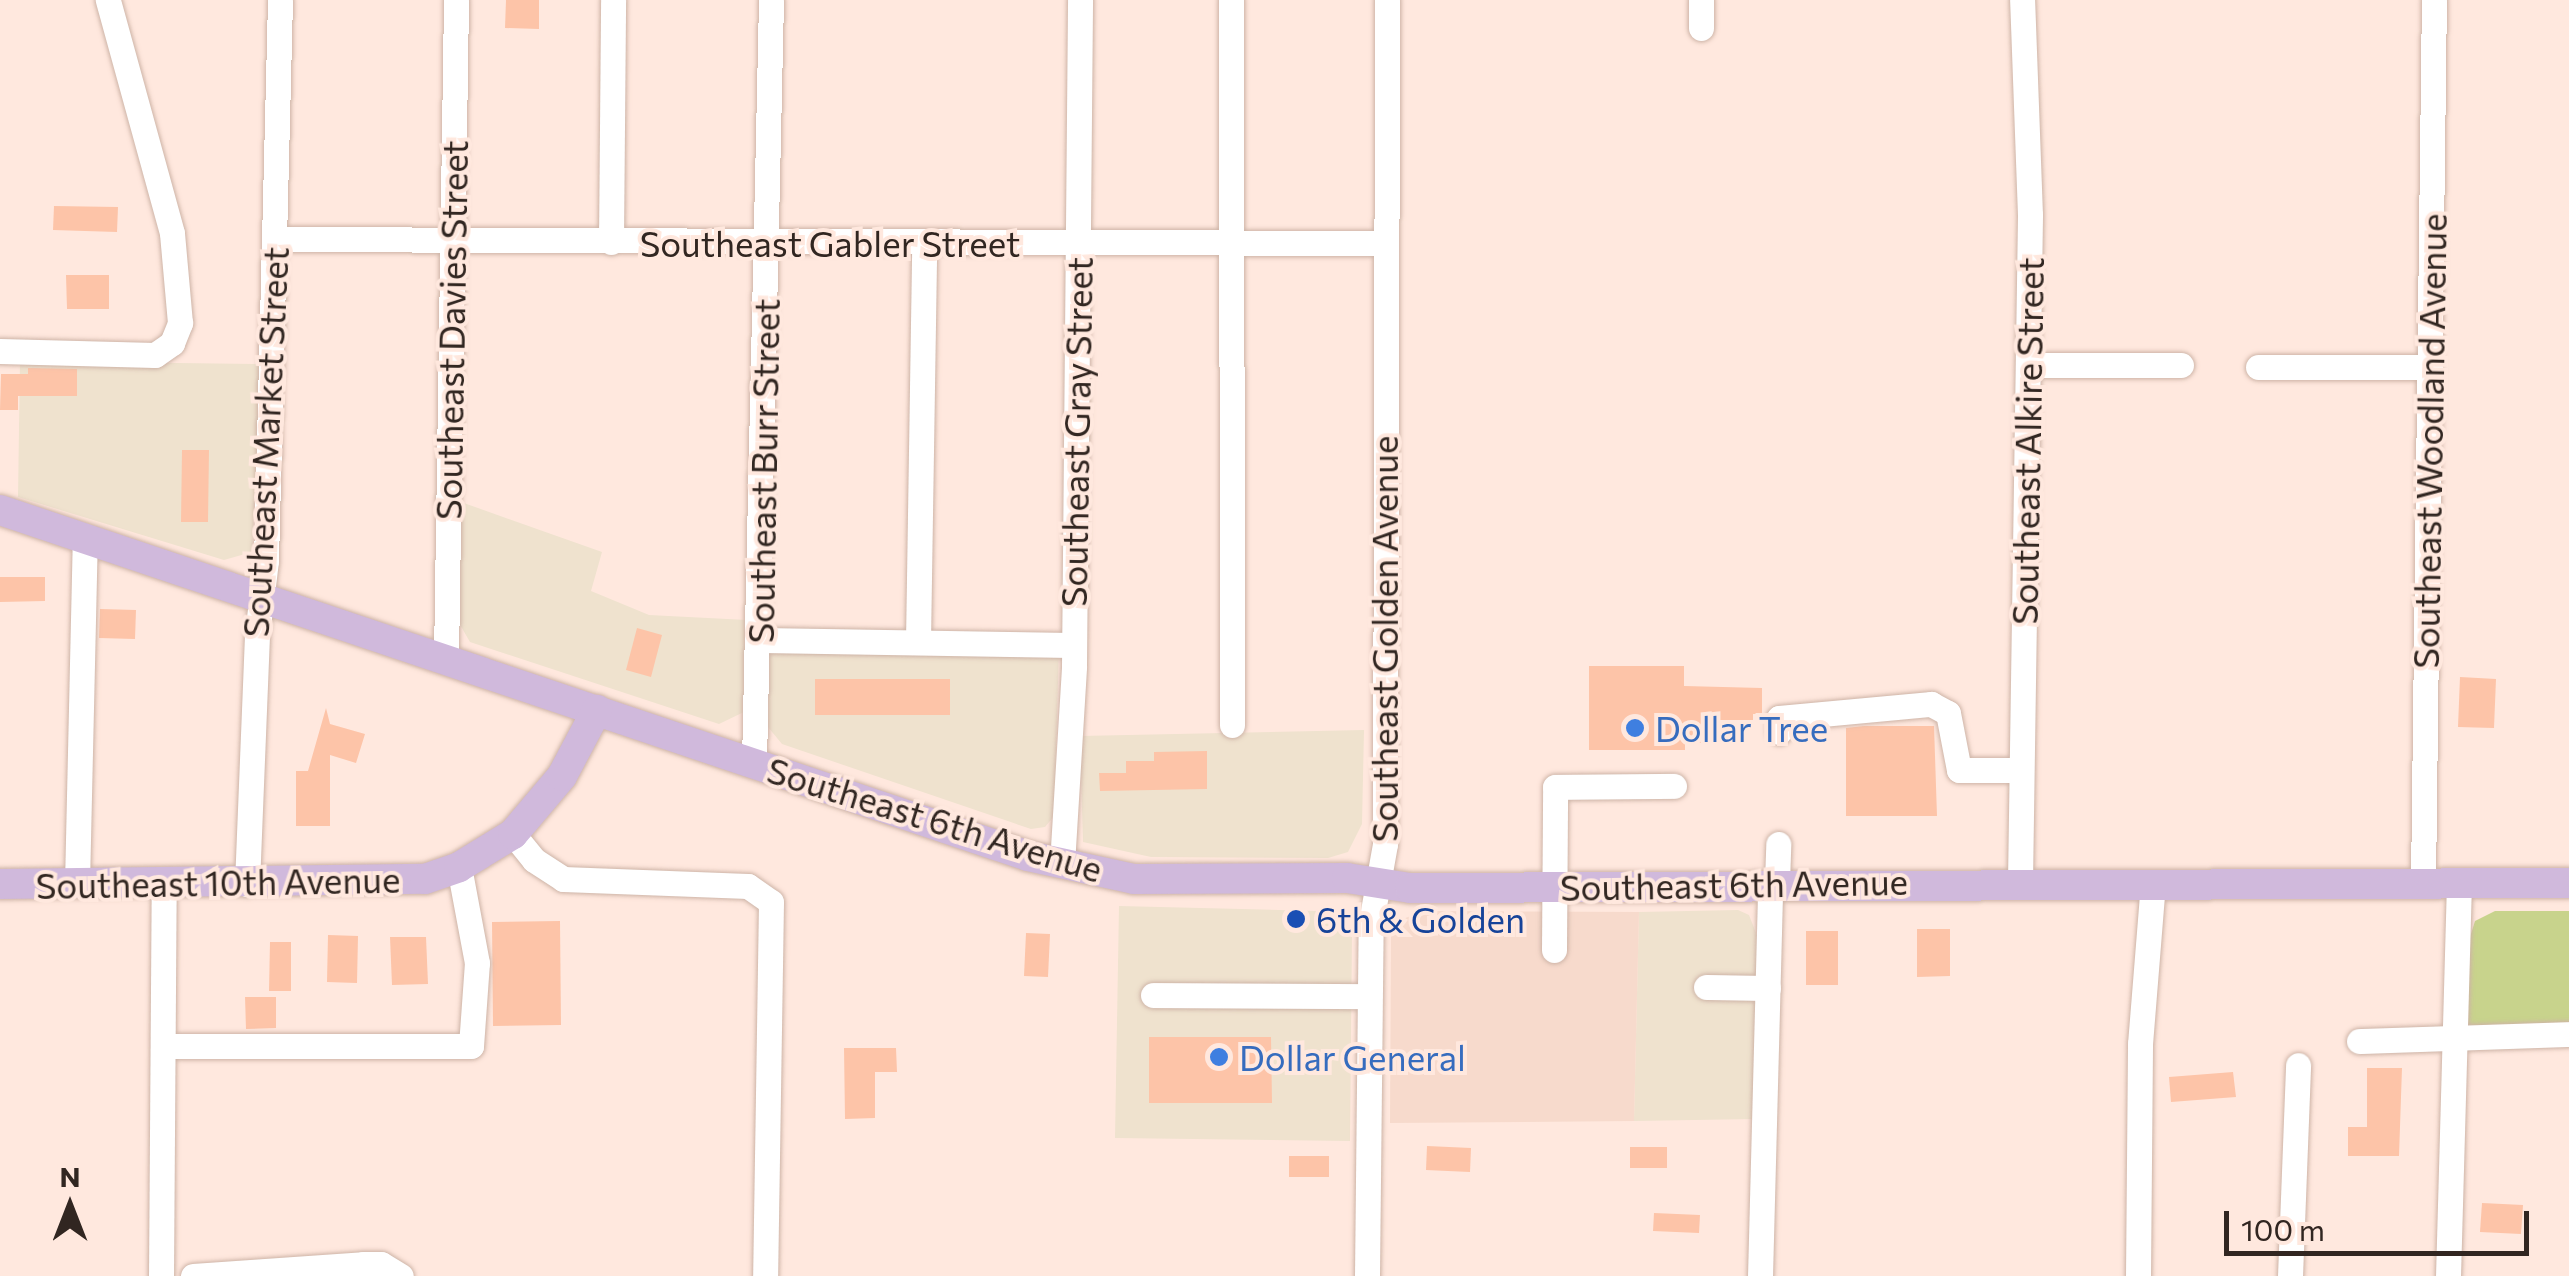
<!DOCTYPE html>
<html>
<head>
<meta charset="utf-8">
<style>
	body { margin:0 }
	#map { position:relative; width:2569px; height:1276px; overflow:hidden; background:#ffe8de; font-family:Commissioner,sans-serif }
	div>[style] { position:absolute }
	.commercial>* { inset:0; background:#efe2ce }
	.built>* { inset:0; background:#f7dacc }
	.green>* { inset:0; background:#c8d38c }
	.building>* { inset:0; background:#fdc4a8 }
	.roads { filter:drop-shadow(0 0 2px #ceb4a7) drop-shadow(0 0 2px #ceb4a7) }
	.minor>* { height:25px; margin:-12.5px; padding:0 12.5px; transform-origin:12.5px; border-radius:12.5px; background:#fff }
	.major>* { height:30px; margin:-15px; padding:0 15px; transform-origin:15px; border-radius:15px; background:#d0b9dc }
	.dots>* { width:28px; height:28px; translate:-50% -50%; box-sizing:border-box; border:5px solid #ffe8de; border-radius:50% }
	span { translate:-50% -50%; white-space:nowrap; text-align:center; line-height:1.15; -webkit-text-stroke:8px #ffe8de; paint-order:stroke }
	.street-label { font-size:35px; color:#312621 }
	.shop-label { font-size:35px; color:#366cbe }
	.left { translate:0 -50%; text-align:left }
	.transit-label { font-size:35px; color:#164399 }
	.north { position:absolute; left:20px; top:1156px; width:100px; height:100px; -webkit-text-stroke:8px #ffe8de; paint-order:stroke; rotate:0deg; font-size:28px; font-weight:700; line-height:40px; text-align:center; color:#312621 }
	.north::after { content:''; display:block; margin:auto; width:35px; height:45px; background:#312621; clip-path:polygon(50% 0,100% 100%,50% 72%,0 100%) }
	.scale { position:absolute; left:2224px; top:1211px; width:305px; height:45px; box-sizing:border-box; border:5px solid #312621; border-top:0; padding-left:12px; font-size:30px; line-height:35px; white-space:nowrap; color:#312621; -webkit-text-stroke:8px #ffe8de; paint-order:stroke }
</style>
</head>
<body>
<div id="map">
	<div class="commercial">
		<i style="clip-path:polygon(20px 361px,261px 364px,252px 552px,224px 560px,18px 497px)"></i>
		<i style="clip-path:polygon(461px 502px,602px 552px,591px 591px,649px 615px,747px 620px,746px 711px,719px 724px,470px 642px,459px 623px)"></i>
		<i style="clip-path:polygon(769px 645px,1059px 647px,1054px 816px,1045px 827px,1031px 829px,782px 744px,768px 727px)"></i>
		<i style="clip-path:polygon(1364px 730px,1362px 824px,1348px 852px,1328px 858px,1151px 857px,1083px 842px,1080px 736px)"></i>
		<i style="clip-path:polygon(1119px 906px,1317px 911px,1352px 930px,1350px 1141px,1115px 1138px)"></i>
		<i style="clip-path:polygon(1738px 910px,1749px 915px,1758px 938px,1755px 1119px,1634px 1121px,1639px 912px)"></i>
	</div>
	<div class="built">
		<i style="clip-path:polygon(1425px 911px,1639px 912px,1634px 1121px,1390px 1123px,1391px 933px,1397px 921px)"></i>
	</div>
	<div class="green">
		<i style="clip-path:polygon(2495px 911px,2569px 911px,2569px 1034px,2467px 1033px,2470px 937px,2475px 921px)"></i>
	</div>
	<div class="building">
		<i style="clip-path:polygon(506px 0,539px 0,539px 29px,505px 28px)"></i>
		<i style="clip-path:polygon(54px 206px,118px 207px,117px 232px,53px 230px)"></i>
		<i style="clip-path:polygon(66px 275px,109px 275px,109px 309px,67px 309px)"></i>
		<i style="clip-path:polygon(28px 368px,77px 369px,77px 396px,18px 396px,18px 410px,0 410px,1px 374px,28px 374px)"></i>
		<i style="clip-path:polygon(182px 450px,209px 450px,208px 522px,181px 522px)"></i>
		<i style="clip-path:polygon(0 577px,45px 577px,45px 601px,0 602px)"></i>
		<i style="clip-path:polygon(100px 609px,136px 610px,135px 639px,99px 638px)"></i>
		<i style="clip-path:polygon(637px 628px,662px 635px,651px 677px,626px 670px)"></i>
		<i style="clip-path:polygon(1589px 666px,1684px 666px,1684px 686px,1762px 688px,1762px 714px,1753px 714px,1753px 720px,1720px 720px,1720px 743px,1685px 743px,1685px 750px,1589px 750px)"></i>
		<i style="clip-path:polygon(2460px 677px,2496px 679px,2494px 728px,2458px 727px)"></i>
		<i style="clip-path:polygon(815px 679px,950px 679px,950px 715px,815px 715px)"></i>
		<i style="clip-path:polygon(326px 708px,330px 724px,365px 734px,356px 763px,330px 755px,330px 826px,296px 826px,296px 771px,308px 771px)"></i>
		<i style="clip-path:polygon(1864px 726px,1934px 726px,1937px 816px,1846px 816px,1846px 728px)"></i>
		<i style="clip-path:polygon(1207px 751px,1207px 789px,1100px 791px,1099px 773px,1126px 773px,1126px 761px,1154px 761px,1154px 752px)"></i>
		<i style="clip-path:polygon(560px 921px,561px 1025px,493px 1026px,492px 922px)"></i>
		<i style="clip-path:polygon(1917px 929px,1950px 929px,1950px 976px,1917px 977px)"></i>
		<i style="clip-path:polygon(1806px 931px,1838px 931px,1838px 985px,1806px 985px)"></i>
		<i style="clip-path:polygon(1026px 933px,1050px 934px,1048px 977px,1024px 976px)"></i>
		<i style="clip-path:polygon(328px 935px,358px 936px,357px 983px,327px 982px)"></i>
		<i style="clip-path:polygon(390px 937px,426px 937px,428px 984px,392px 985px)"></i>
		<i style="clip-path:polygon(270px 942px,291px 942px,291px 991px,269px 991px)"></i>
		<i style="clip-path:polygon(245px 997px,276px 997px,276px 1028px,246px 1029px)"></i>
		<i style="clip-path:polygon(1149px 1037px,1271px 1037px,1272px 1103px,1149px 1103px)"></i>
		<i style="clip-path:polygon(844px 1048px,896px 1048px,897px 1072px,875px 1072px,875px 1118px,845px 1119px)"></i>
		<i style="clip-path:polygon(2367px 1068px,2402px 1068px,2399px 1156px,2348px 1156px,2348px 1127px,2367px 1127px)"></i>
		<i style="clip-path:polygon(2233px 1072px,2236px 1097px,2171px 1102px,2169px 1077px)"></i>
		<i style="clip-path:polygon(1427px 1146px,1471px 1148px,1470px 1172px,1426px 1170px)"></i>
		<i style="clip-path:polygon(1630px 1147px,1667px 1147px,1667px 1168px,1630px 1168px)"></i>
		<i style="clip-path:polygon(1289px 1156px,1329px 1156px,1329px 1177px,1289px 1177px)"></i>
		<i style="clip-path:polygon(2482px 1203px,2523px 1205px,2521px 1234px,2480px 1232px)"></i>
		<i style="clip-path:polygon(1654px 1213px,1700px 1215px,1699px 1233px,1653px 1231px)"></i>
	</div>
	<div class="roads">
		<div class="minor">
			<i style="left:1231px;top:0;width:725px;rotate:89.92deg"></i>
			<i style="left:1701px;top:0;width:28px;rotate:90deg"></i>
			<i style="left:274px;top:239px;width:1112px;rotate:0.21deg"></i>
			<i style="left:611px;top:242px;width:242px;rotate:-89.5deg"></i>
			<i style="left:0;top:351px;width:155px;rotate:1.5deg"></i>
			<i style="left:155px;top:355px;width:21px;rotate:-35deg"></i>
			<i style="left:172px;top:343px;width:22px;rotate:-68deg"></i>
			<i style="left:180px;top:323px;width:90px;rotate:-95.1deg"></i>
			<i style="left:172px;top:233px;width:242px;rotate:-105.4deg"></i>
			<i style="left:2028px;top:365px;width:153px"></i>
			<i style="left:2258px;top:367px;width:172px"></i>
			<i style="left:759px;top:640px;width:315px;rotate:0.9deg"></i>
			<i style="left:918px;top:642px;width:399px;rotate:-89.1deg"></i>
			<i style="left:446px;top:660px;width:660px;rotate:-89.13deg"></i>
			<i style="left:1779px;top:732px;width:14px;rotate:-90deg"></i>
			<i style="left:1779px;top:718px;width:153px;rotate:-5.3deg"></i>
			<i style="left:1931px;top:704px;width:19px;rotate:28deg"></i>
			<i style="left:1948px;top:713px;width:58px;rotate:79.1deg"></i>
			<i style="left:1959px;top:770px;width:62px"></i>
			<i style="left:754px;top:762px;width:762px;rotate:-88.72deg"></i>
			<i style="left:513px;top:834px;width:33px;rotate:51deg"></i>
			<i style="left:534px;top:860px;width:35px;rotate:33deg"></i>
			<i style="left:563px;top:879px;width:185px;rotate:2.2deg"></i>
			<i style="left:748px;top:886px;width:28px;rotate:35deg"></i>
			<i style="left:771px;top:902px;width:374px;rotate:90.9deg"></i>
			<i style="left:1062px;top:864px;width:198px;rotate:-86.5deg"></i>
			<i style="left:1074px;top:666px;width:666px;rotate:-89.48deg"></i>
			<i style="left:1777px;top:882px;width:38px;rotate:-88deg"></i>
			<i style="left:2020px;top:882px;width:667px;rotate:-89.14deg"></i>
			<i style="left:2030px;top:215px;width:215px;rotate:-92.1deg"></i>
			<i style="left:2423px;top:882px;width:882px;rotate:-89.29deg"></i>
			<i style="left:77px;top:884px;width:345px;rotate:-88.7deg"></i>
			<i style="left:247px;top:884px;width:250px;rotate:-87.7deg"></i>
			<i style="left:257px;top:634px;width:74px;rotate:-83deg"></i>
			<i style="left:266px;top:561px;width:561px;rotate:-88.57deg"></i>
			<i style="left:1554px;top:950px;width:163px;rotate:-89.6deg"></i>
			<i style="left:1555px;top:787px;width:119px;rotate:-0.5deg"></i>
			<i style="left:1706px;top:987px;width:62px;rotate:0.9deg"></i>
			<i style="left:1153px;top:995px;width:216px;rotate:0.3deg"></i>
			<i style="left:2359px;top:1041px;width:210px;rotate:-1.9deg"></i>
			<i style="left:165px;top:1046px;width:306px"></i>
			<i style="left:471px;top:1046px;width:83px;rotate:-85.9deg"></i>
			<i style="left:477px;top:963px;width:98px;rotate:-100.6deg"></i>
			<i style="left:161px;top:1276px;width:391px;rotate:-89.6deg"></i>
			<i style="left:193px;top:1276px;width:170px;rotate:-4deg"></i>
			<i style="left:363px;top:1264px;width:18px"></i>
			<i style="left:381px;top:1264px;width:23px;rotate:31deg"></i>
			<i style="left:1367px;top:1276px;width:354px;rotate:-89.4deg"></i>
			<i style="left:1371px;top:922px;width:79px;rotate:-79.8deg"></i>
			<i style="left:1385px;top:844px;width:844px;rotate:-89.86deg"></i>
			<i style="left:1760px;top:1276px;width:394px;rotate:-88.5deg"></i>
			<i style="left:2138px;top:1276px;width:232px;rotate:-89.5deg"></i>
			<i style="left:2140px;top:1044px;width:162px;rotate:-85.4deg"></i>
			<i style="left:2290px;top:1276px;width:211px;rotate:-87.8deg"></i>
			<i style="left:2448px;top:1276px;width:393px;rotate:-88.4deg"></i>
		</div>
		<div class="major">
			<i style="left:0;top:510px;width:1085px;rotate:18.6deg"></i>
			<i style="left:1028px;top:856px;width:108px;rotate:12.2deg"></i>
			<i style="left:1134px;top:879px;width:213px;rotate:-0.3deg"></i>
			<i style="left:1347px;top:878px;width:64px;rotate:9deg"></i>
			<i style="left:1410px;top:888px;width:1159px;rotate:-0.25deg"></i>
			<i style="left:0;top:884px;width:425px;rotate:-0.7deg"></i>
			<i style="left:425px;top:879px;width:36px;rotate:-19deg"></i>
			<i style="left:459px;top:867px;width:63px;rotate:-31.4deg"></i>
			<i style="left:513px;top:834px;width:76px;rotate:-49.8deg"></i>
			<i style="left:562px;top:776px;width:75px;rotate:-62.1deg"></i>
		</div>
	</div>
	<div class="dots">
		<i style="left:1635px;top:728px;background:#3f7fe0"></i>
		<i style="left:1296px;top:919px;background:#1a4fb4"></i>
		<i style="left:1219px;top:1057px;background:#3f7fe0"></i>
	</div>
	<div class="street-label">
		<span style="left:830px;top:243px">Southeast Gabler Street</span>
		<span style="left:451px;top:330px;rotate:-89deg">Southeast Davies Street</span>
		<span style="left:1076px;top:432px;rotate:-89deg">Southeast Gray Street</span>
		<span style="left:2027px;top:441px;rotate:-89deg">Southeast Alkire Street</span>
		<span style="left:2429px;top:441px;rotate:-89deg">Southeast Woodland Avenue</span>
		<span style="left:265px;top:442px;rotate:-87deg">Southeast Market Street</span>
		<span style="left:763px;top:471px;rotate:-89deg">Southeast Burr Street</span>
		<span style="left:1384px;top:639px;rotate:-90deg">Southeast Golden Avenue</span>
		<span style="left:935px;top:819px;rotate:17deg">Southeast 6th Avenue</span>
		<span style="left:218px;top:882px;rotate:-1deg">Southeast 10th Avenue</span>
		<span style="left:1734px;top:884px;rotate:-1deg">Southeast 6th Avenue</span>
	</div>
	<div class="shop-label">
		<span class="left" style="left:1655px;top:728px">Dollar Tree</span>
		<span class="left" style="left:1239px;top:1057px">Dollar General</span>
	</div>
	<div class="transit-label">
		<span class="left" style="left:1316px;top:919px">6th &amp; Golden</span>
	</div>
	<div class="north">N</div>
	<div class="scale">100 m</div>
</div>
</body>
</html>
